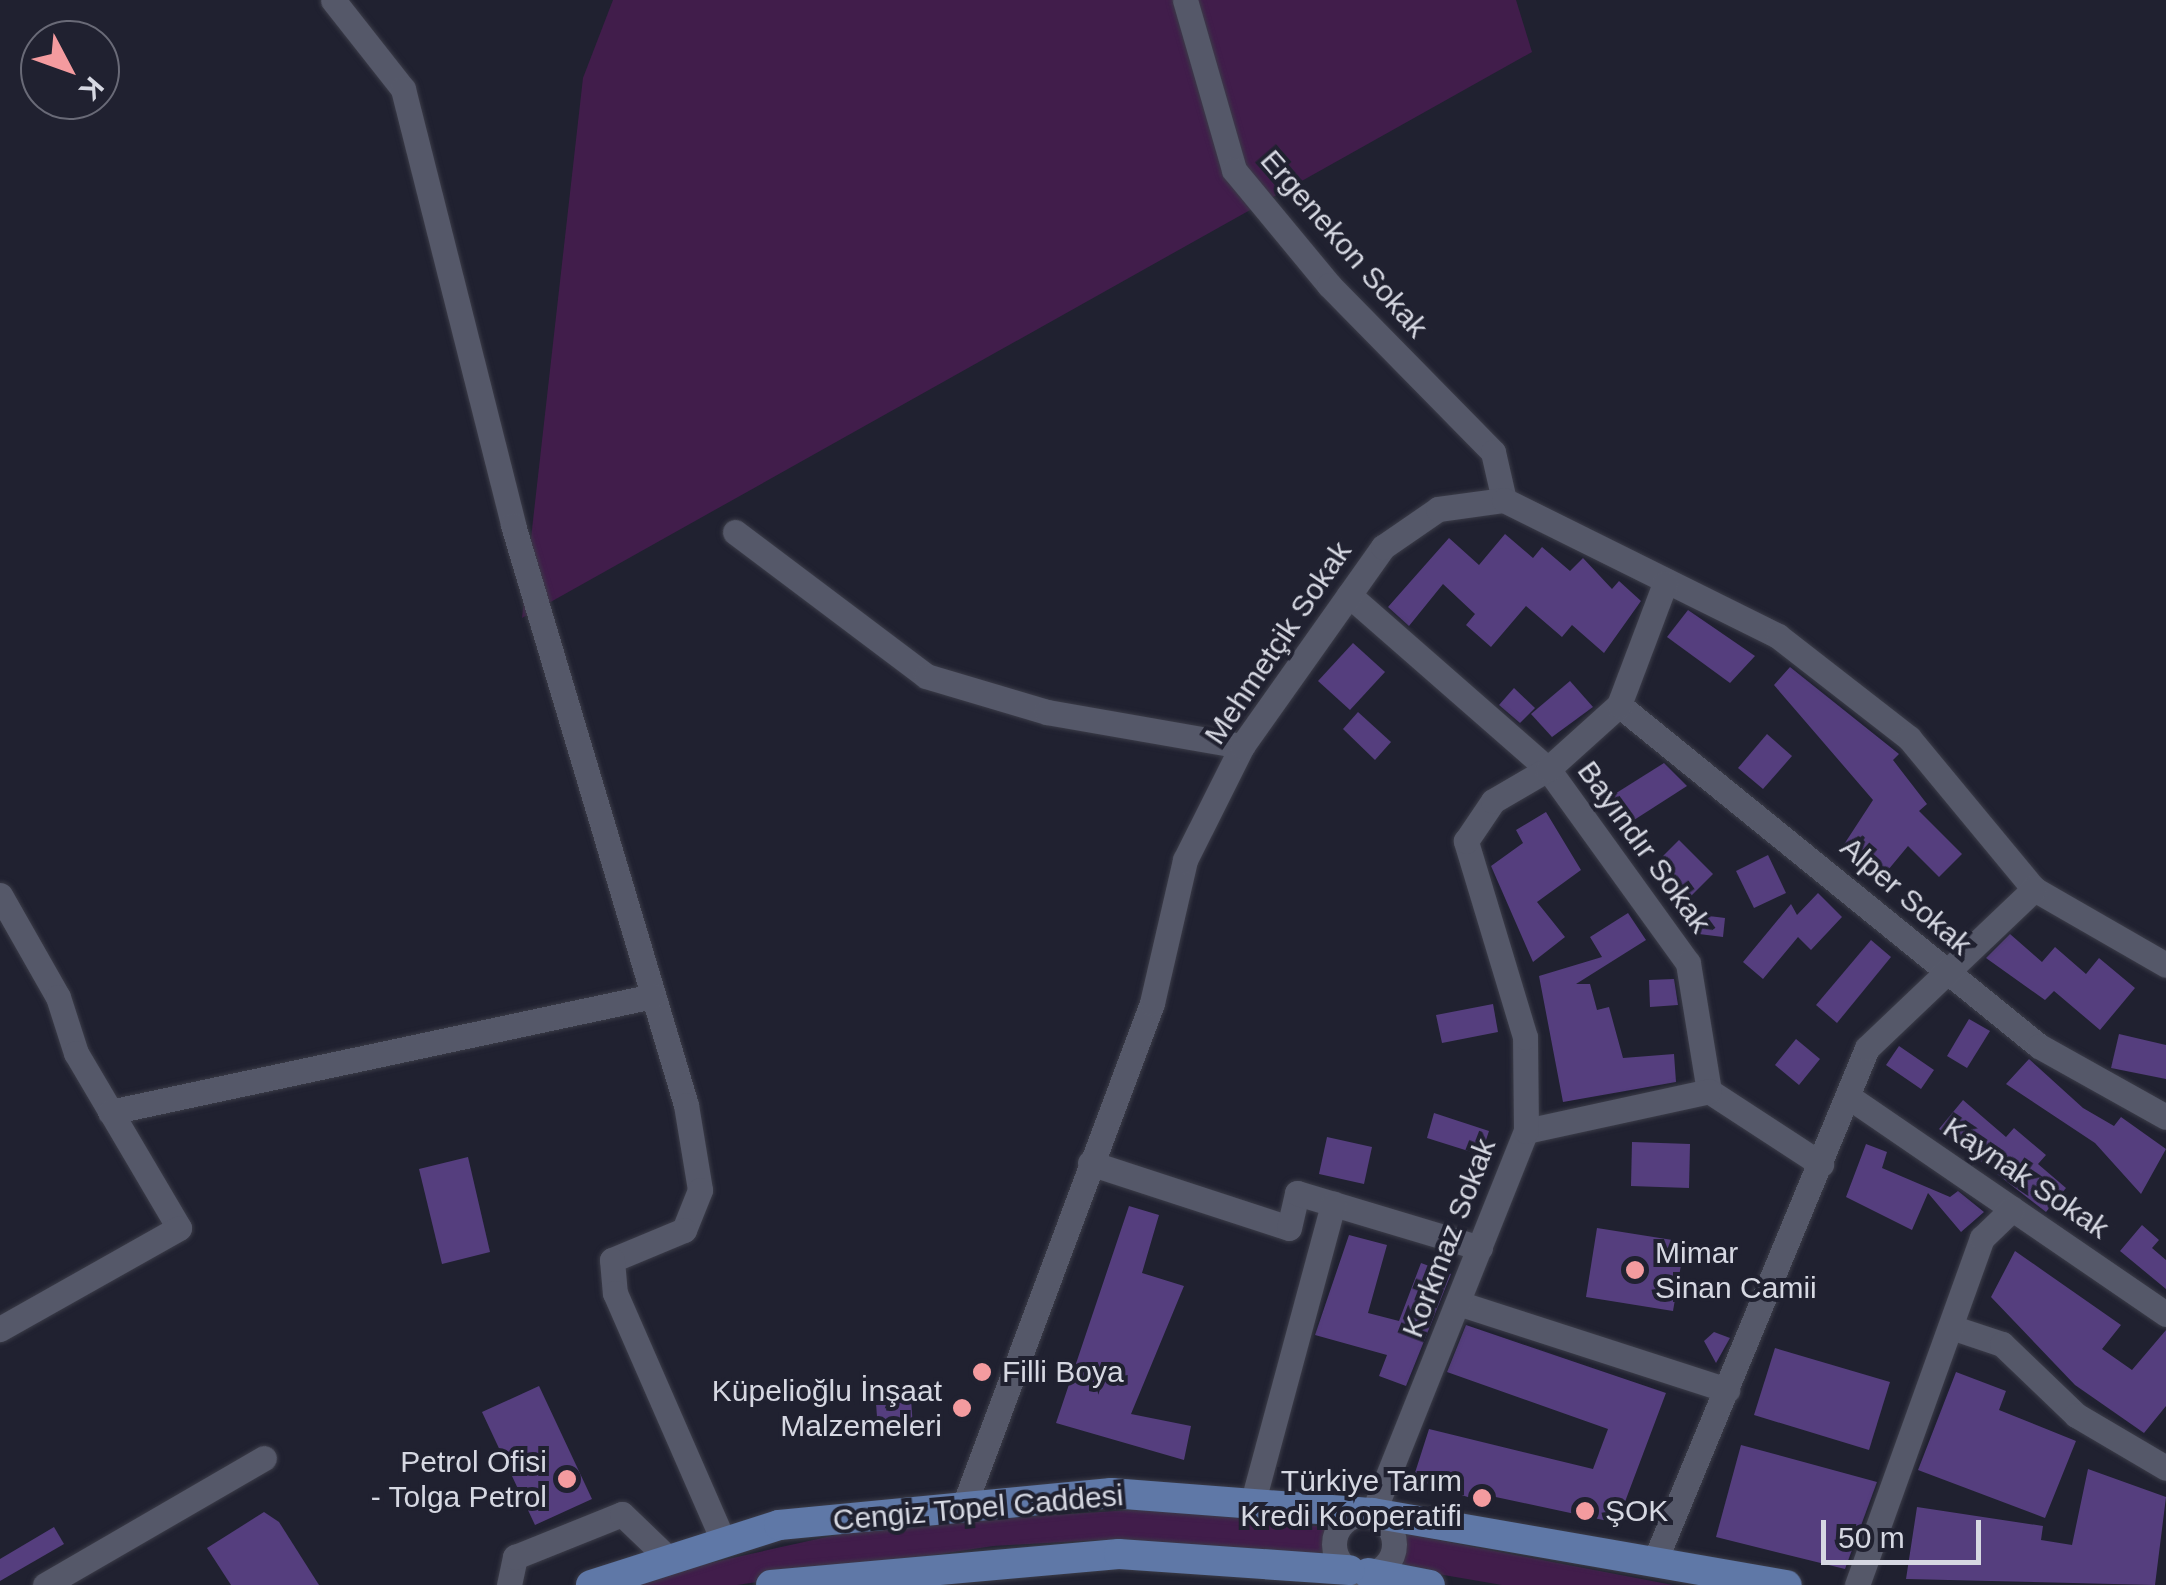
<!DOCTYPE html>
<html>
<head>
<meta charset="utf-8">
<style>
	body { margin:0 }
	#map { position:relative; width:2166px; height:1585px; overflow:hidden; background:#202130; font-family:Helvetica,sans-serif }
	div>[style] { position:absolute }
	.green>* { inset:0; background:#411d4b }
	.building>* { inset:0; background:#553e7e }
	.roads { filter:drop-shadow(0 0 2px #3b3c48) drop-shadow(0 0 2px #3b3c48) }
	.minor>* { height:25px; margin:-12.5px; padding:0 12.5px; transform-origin:12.5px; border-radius:12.5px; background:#555869 }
	.minor>.ring { margin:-12.5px; padding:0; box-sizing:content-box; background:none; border:25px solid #555869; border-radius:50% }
	.primary>* { height:30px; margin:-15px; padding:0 15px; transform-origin:15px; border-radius:15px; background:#5f78a7 }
	.dots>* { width:28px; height:28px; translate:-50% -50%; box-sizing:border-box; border:5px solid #202130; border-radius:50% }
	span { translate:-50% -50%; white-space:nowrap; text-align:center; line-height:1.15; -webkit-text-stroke:8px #202130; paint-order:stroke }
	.street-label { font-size:30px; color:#d6d8e2 }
	.poi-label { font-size:30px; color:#d6d8e2 }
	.left { translate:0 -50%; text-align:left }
	.right { translate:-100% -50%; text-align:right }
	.north { position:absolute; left:20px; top:20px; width:100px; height:100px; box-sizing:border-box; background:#202130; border:2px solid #696a77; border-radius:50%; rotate:131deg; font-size:28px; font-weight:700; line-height:40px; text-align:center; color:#d6d8e2 }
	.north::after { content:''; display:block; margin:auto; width:35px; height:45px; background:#f49b9f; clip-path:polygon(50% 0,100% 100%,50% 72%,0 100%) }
	.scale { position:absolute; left:1821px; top:1520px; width:160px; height:45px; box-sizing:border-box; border:5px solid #d6d8e2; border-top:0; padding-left:12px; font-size:30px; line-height:35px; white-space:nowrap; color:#d6d8e2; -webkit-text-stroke:8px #202130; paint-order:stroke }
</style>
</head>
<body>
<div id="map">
	<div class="green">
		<i style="clip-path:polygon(613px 0,1516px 0,1532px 52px,522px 618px,583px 78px)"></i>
		<i style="clip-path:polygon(1146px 1509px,1326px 1527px,1322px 1555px,1100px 1540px,993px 1546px,737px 1585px,610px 1585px,872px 1527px)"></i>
		<i style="clip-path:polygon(1401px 1533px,1673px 1585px,1502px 1585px,1397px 1567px)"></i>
	</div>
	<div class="building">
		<i style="clip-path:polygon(1505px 534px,1533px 558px,1542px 547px,1570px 571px,1583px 558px,1612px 589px,1619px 581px,1641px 601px,1604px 653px,1572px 625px,1562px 637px,1526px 606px,1491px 647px,1466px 625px,1475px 614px,1443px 584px,1409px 626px,1388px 607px,1449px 538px,1479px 565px)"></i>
		<i style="clip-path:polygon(1688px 610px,1755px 656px,1730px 683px,1667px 637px)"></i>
		<i style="clip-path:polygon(1353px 643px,1385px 672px,1350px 710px,1318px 681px)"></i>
		<i style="clip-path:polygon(1790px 667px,1899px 754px,1893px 760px,1927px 804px,1919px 811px,1962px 854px,1939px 877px,1908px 846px,1878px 882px,1841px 849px,1873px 800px,1774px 685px)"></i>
		<i style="clip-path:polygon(1570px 681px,1593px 707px,1552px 737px,1531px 714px)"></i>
		<i style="clip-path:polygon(1514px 688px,1535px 708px,1520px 723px,1499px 705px)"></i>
		<i style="clip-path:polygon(1358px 712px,1391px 742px,1375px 760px,1343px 729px)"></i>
		<i style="clip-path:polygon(1767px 734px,1792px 756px,1763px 789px,1738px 768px)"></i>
		<i style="clip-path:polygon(1664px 763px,1687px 786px,1620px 829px,1602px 802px)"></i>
		<i style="clip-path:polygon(1546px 812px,1581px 870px,1537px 902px,1565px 937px,1533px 962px,1491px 866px,1523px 843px,1516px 830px)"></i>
		<i style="clip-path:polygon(1679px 840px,1713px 874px,1687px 900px,1653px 866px)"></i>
		<i style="clip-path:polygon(1768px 855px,1786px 893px,1754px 908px,1736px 871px)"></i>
		<i style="clip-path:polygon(1818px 893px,1842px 917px,1811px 950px,1798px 937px,1763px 979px,1743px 962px,1791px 904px,1797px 915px)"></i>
		<i style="clip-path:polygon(1628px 913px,1646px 940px,1576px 984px,1590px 984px,1597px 1010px,1609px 1007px,1623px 1058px,1674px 1054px,1676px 1082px,1563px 1102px,1539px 976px,1602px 957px,1590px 937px)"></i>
		<i style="clip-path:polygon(1693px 914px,1725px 918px,1723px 937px,1691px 933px)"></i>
		<i style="clip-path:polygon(2010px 934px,2042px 962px,2055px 947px,2086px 974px,2099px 958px,2135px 988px,2100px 1030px,2054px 991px,2045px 1000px,1986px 958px)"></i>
		<i style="clip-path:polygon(1871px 940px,1891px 957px,1837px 1023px,1816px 1005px)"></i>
		<i style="clip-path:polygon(1674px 979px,1678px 1005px,1650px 1007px,1649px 980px)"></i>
		<i style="clip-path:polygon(1493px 1004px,1498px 1032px,1442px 1043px,1436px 1015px)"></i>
		<i style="clip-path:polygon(1969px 1019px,1990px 1031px,1967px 1068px,1947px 1056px)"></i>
		<i style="clip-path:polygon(2119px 1034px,2166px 1045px,2166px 1079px,2111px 1068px)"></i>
		<i style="clip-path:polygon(1796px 1039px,1820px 1059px,1799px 1085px,1775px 1065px)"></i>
		<i style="clip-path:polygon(1899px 1046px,1934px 1070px,1921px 1089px,1886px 1065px)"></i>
		<i style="clip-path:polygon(2029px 1059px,2083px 1108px,2114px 1126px,2121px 1117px,2166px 1149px,2141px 1194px,2095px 1143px,2006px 1084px)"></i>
		<i style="clip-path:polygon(1963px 1100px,2006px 1137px,2014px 1128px,2046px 1155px,2038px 1164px,2066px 1188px,2046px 1212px,1939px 1129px)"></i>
		<i style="clip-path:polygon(1434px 1113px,1489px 1131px,1481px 1155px,1427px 1138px)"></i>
		<i style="clip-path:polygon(1327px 1137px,1372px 1147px,1364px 1184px,1319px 1174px)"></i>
		<i style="clip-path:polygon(1632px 1142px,1690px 1144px,1689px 1188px,1631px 1186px)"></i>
		<i style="clip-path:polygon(1866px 1144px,1887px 1152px,1882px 1168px,1950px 1197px,1958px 1191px,1984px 1212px,1961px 1232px,1928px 1193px,1912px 1230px,1846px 1197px)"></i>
		<i style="clip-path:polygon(468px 1157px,490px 1252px,442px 1264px,419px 1169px)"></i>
		<i style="clip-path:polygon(1129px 1206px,1159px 1215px,1142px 1273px,1184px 1286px,1131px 1414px,1191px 1426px,1184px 1460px,1056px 1423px)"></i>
		<i style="clip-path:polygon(2142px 1225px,2159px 1240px,2152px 1248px,2166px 1260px,2166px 1289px,2120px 1251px)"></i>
		<i style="clip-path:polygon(1597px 1228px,1685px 1242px,1673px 1311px,1586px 1297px)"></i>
		<i style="clip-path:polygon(1349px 1235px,1387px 1245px,1368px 1313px,1399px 1321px,1421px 1263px,1451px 1274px,1406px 1386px,1379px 1376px,1387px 1355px,1315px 1335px)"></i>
		<i style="clip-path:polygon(2015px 1251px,2121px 1325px,2102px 1349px,2132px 1370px,2166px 1330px,2166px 1406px,2144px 1433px,2075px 1385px,1991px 1297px)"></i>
		<i style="clip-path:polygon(1466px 1325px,1666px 1393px,1617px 1523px,1491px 1496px,1489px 1504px,1413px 1479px,1429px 1429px,1593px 1469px,1608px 1429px,1447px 1372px)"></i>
		<i style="clip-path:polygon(1714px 1332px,1730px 1338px,1716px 1363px,1704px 1341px)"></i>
		<i style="clip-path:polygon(1775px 1348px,1890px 1382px,1869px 1450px,1754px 1415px)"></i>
		<i style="clip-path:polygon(1956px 1372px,2006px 1391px,1999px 1410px,2076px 1441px,2045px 1518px,1918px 1470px)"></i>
		<i style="clip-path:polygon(539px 1386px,592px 1499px,535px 1525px,482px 1412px)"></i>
		<i style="clip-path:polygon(911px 1399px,913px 1428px,878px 1431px,876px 1403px)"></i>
		<i style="clip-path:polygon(1741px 1445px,1877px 1482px,1845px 1569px,1716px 1537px)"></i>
		<i style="clip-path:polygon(2088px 1469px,2166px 1497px,2155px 1585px,1906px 1579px,1917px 1507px,2043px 1526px,2041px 1540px,2072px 1545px)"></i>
		<i style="clip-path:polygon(264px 1512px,279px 1522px,319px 1585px,231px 1585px,207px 1548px)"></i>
		<i style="clip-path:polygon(54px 1527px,64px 1544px,0 1581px,0 1559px)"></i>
	</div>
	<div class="roads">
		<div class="minor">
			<i style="left:333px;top:0;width:113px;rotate:51.8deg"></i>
			<i style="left:403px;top:89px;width:450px;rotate:75.8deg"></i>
			<i style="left:513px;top:525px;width:605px;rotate:73.39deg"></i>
			<i style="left:686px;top:1105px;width:86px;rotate:80.6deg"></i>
			<i style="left:700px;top:1190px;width:43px;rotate:111.8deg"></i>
			<i style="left:684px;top:1230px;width:78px;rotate:157.4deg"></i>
			<i style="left:612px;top:1260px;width:33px;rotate:85deg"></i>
			<i style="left:615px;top:1293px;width:273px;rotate:66.4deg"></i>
			<i style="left:1185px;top:0;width:177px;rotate:73.9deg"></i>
			<i style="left:1234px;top:170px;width:149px;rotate:50.4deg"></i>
			<i style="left:1329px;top:285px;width:234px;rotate:45.5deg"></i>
			<i style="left:1493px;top:452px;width:49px;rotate:77.1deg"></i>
			<i style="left:735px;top:532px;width:239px;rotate:37deg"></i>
			<i style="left:926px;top:676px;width:126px;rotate:16.6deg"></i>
			<i style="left:1047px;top:712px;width:198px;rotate:9.9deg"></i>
			<i style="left:1349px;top:595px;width:264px;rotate:41.2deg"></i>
			<i style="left:1548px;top:769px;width:239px;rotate:54.2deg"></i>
			<i style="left:1688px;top:963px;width:130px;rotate:80.7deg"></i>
			<i style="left:1709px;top:1091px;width:134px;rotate:33.1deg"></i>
			<i style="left:1619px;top:705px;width:541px;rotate:39.07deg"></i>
			<i style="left:2039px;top:1046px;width:145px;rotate:29.2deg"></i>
			<i style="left:0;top:895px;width:117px;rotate:60.4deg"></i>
			<i style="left:58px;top:997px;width:59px;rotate:72.2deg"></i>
			<i style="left:76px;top:1053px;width:203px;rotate:59.5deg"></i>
			<i style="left:179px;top:1228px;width:206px;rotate:150.6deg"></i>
			<i style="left:1849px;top:1097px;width:384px;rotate:34.4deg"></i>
			<i style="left:110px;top:1112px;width:555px;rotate:-12.06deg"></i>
			<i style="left:1526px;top:1131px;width:187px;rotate:-12.3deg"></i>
			<i style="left:1090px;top:1163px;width:209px;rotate:18.1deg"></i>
			<i style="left:1289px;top:1228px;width:36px;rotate:-77deg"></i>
			<i style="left:1297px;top:1193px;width:191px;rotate:16.7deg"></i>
			<i style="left:1458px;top:1303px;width:283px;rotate:17.9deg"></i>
			<i style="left:1951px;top:1327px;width:54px;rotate:18.4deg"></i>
			<i style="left:2002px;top:1344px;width:103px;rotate:43.8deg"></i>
			<i style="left:2076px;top:1415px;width:104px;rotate:30.5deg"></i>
			<i style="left:1253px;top:1501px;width:308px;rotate:-74.9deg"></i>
			<i style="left:965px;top:1503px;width:534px;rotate:-69.49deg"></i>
			<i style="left:1152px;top:1003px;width:147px;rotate:-77deg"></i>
			<i style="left:1185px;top:860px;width:127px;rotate:-63.4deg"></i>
			<i style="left:1242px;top:746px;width:244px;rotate:-54.7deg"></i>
			<i style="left:1383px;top:547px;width:67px;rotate:-34.6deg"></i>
			<i style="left:1438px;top:509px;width:67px;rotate:-7.8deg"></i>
			<i style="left:1504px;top:500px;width:306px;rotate:26.4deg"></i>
			<i style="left:1778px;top:636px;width:166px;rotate:37.9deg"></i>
			<i style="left:1909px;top:738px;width:196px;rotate:50.4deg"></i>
			<i style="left:2034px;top:889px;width:152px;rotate:29.9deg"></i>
			<i style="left:1373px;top:1513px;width:412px;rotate:-68.2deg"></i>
			<i style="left:1526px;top:1131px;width:94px;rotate:-90.6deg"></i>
			<i style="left:1525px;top:1037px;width:205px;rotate:-106.8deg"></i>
			<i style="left:1466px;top:841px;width:48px;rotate:-56deg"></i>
			<i style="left:1493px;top:801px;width:64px;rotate:-30.2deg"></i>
			<i style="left:1548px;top:769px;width:96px;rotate:-42deg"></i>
			<i style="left:1619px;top:705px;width:130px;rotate:-69.3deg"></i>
			<i class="ring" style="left:1334px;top:1514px;width:35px;height:35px"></i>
			<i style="left:1654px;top:1563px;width:557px;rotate:-67.53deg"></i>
			<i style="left:1867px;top:1048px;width:231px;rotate:-43.6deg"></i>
			<i style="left:45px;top:1585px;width:253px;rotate:-30.1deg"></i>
			<i style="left:509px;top:1585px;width:29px;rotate:-78deg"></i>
			<i style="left:515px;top:1557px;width:115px;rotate:-21.9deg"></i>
			<i style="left:622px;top:1514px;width:66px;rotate:43.8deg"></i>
			<i style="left:1857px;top:1585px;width:369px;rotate:-70.2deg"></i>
			<i style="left:1982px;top:1238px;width:42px;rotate:-44deg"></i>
		</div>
		<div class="primary">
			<i style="left:1368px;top:1573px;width:63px;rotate:11deg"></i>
			<i style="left:591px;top:1585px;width:197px;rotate:-17.7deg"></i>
			<i style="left:779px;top:1525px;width:334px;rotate:-5.5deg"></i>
			<i style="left:1111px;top:1493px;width:263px;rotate:4.4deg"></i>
			<i style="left:1373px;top:1513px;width:420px;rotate:9.9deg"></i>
			<i style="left:771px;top:1585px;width:349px;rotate:-5.1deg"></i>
			<i style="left:1119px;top:1554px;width:231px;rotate:4deg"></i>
		</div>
	</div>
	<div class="dots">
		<i style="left:1635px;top:1270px;background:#f49b9f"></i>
		<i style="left:982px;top:1372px;background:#f49b9f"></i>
		<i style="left:962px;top:1408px;background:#f49b9f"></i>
		<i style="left:567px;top:1479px;background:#f49b9f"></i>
		<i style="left:1482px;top:1498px;background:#f49b9f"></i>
		<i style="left:1585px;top:1511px;background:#f49b9f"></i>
	</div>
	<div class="street-label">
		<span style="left:1344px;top:244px;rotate:49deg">Ergenekon Sokak</span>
		<span style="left:1278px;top:643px;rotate:-56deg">Mehmetçik Sokak</span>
		<span style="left:1644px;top:847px;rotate:54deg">Bayındır Sokak</span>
		<span style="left:1906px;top:896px;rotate:41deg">Alper Sokak</span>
		<span style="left:2026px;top:1178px;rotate:34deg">Kaynak Sokak</span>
		<span style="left:1449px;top:1238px;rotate:-69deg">Korkmaz Sokak</span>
		<span style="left:978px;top:1508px;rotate:-5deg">Cengiz Topel Caddesi</span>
	</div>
	<div class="poi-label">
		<span class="left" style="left:1655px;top:1270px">Mimar<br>Sinan Camii</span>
		<span class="left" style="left:1002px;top:1372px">Filli Boya</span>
		<span class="right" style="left:942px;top:1408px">Küpelioğlu İnşaat<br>Malzemeleri</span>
		<span class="right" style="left:547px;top:1479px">Petrol Ofisi<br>- Tolga Petrol</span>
		<span class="right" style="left:1462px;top:1498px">Türkiye Tarım<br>Kredi Kooperatifi</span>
		<span class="left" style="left:1605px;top:1511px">ŞOK</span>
	</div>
	<div class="north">K</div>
	<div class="scale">50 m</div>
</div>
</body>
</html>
